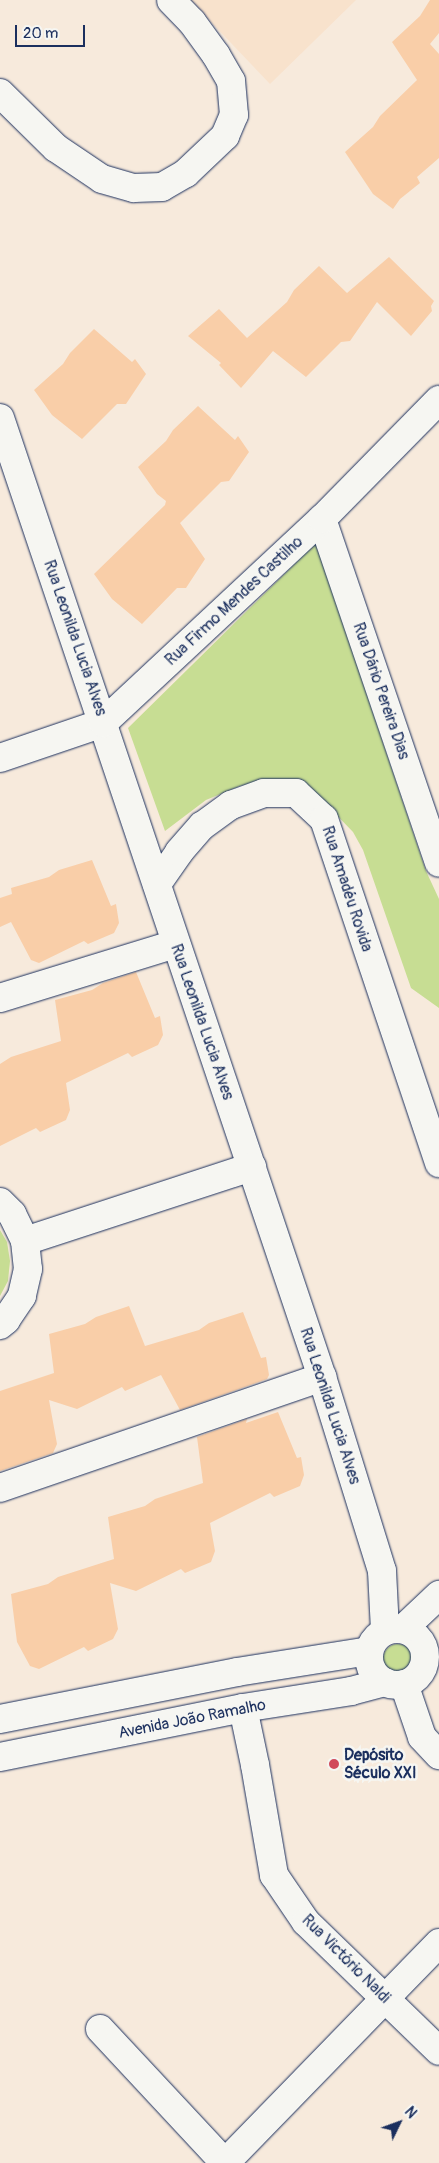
<!DOCTYPE html>
<html>
<head>
<meta charset="utf-8">
<style>
	body { margin:0 }
	#map { position:relative; width:439px; height:2163px; overflow:hidden; background:#f7eadc; font-family:Pangolin,sans-serif }
	div>[style] { position:absolute }
	.built>* { inset:0; background:#f8e2cc }
	.green>* { inset:0; background:#c7dd93 }
	.round { border-radius:50% }
	.building>* { inset:0; background:#f9cea8 }
	.roads { filter:drop-shadow(0 0 1px #1b2f5e) drop-shadow(0 0 1px #1b2f5e) }
	.minor>* { height:28px; margin:-14px; padding:0 14px; transform-origin:14px; border-radius:14px; background:#f6f6f2 }
	.minor>.ring { margin:-14px; padding:0; box-sizing:content-box; background:none; border:28px solid #f6f6f2; border-radius:50% }
	.dots>* { width:14px; height:14px; translate:-50% -50%; box-sizing:border-box; border:2px solid #f6f6f2; border-radius:50% }
	span { translate:-50% -50%; white-space:nowrap; text-align:center; line-height:1.15; -webkit-text-stroke:5px #f6f6f2; paint-order:stroke }
	.street-label { font-size:16px; color:#1b2f5e }
	.poi-label { font-size:16px; color:#1b2f5e; font-weight:700 }
	.left { translate:0 -50%; text-align:left }
	.north { position:absolute; left:374px; top:2098px; width:50px; height:50px; -webkit-text-stroke:4px #f6f6f2; paint-order:stroke; rotate:48deg; font-size:14px; font-weight:700; line-height:20px; text-align:center; color:#1b2f5e }
	.north::after { content:''; display:block; margin:auto; width:18px; height:22px; background:#1b2f5e; clip-path:polygon(50% 0,100% 100%,50% 72%,0 100%) }
	.scale { position:absolute; left:15px; top:25px; width:70px; height:22px; box-sizing:border-box; border:2px solid #1b2f5e; border-top:0; padding-left:6px; font-size:15px; line-height:18px; white-space:nowrap; color:#1b2f5e; -webkit-text-stroke:4px #f6f6f2; paint-order:stroke }
</style>
</head>
<body>
<div id="map">
	<div class="built">
		<i style="clip-path:polygon(190px 0,356px 0,270px 84px)"></i>
	</div>
	<div class="green">
		<i style="clip-path:polygon(316px 543px,426px 871px,439px 899px,439px 1008px,411px 988px,363px 850px,353px 832px,325px 803px,259px 782px,240px 786px,206px 800px,165px 831px,128px 728px)"></i>
		<i style="clip-path:polygon(0 1230px,7px 1242px,10px 1261px,8px 1281px,0 1296px)"></i>
		<i class="round" style="left:383px;top:1644px;width:30px;height:30px"></i>
	</div>
	<div class="building">
		<i style="clip-path:polygon(430px 0,439px 0,439px 33px,430px 44px,439px 54px,439px 158px,417px 177px,420px 183px,400px 199px,393px 209px,373px 194px,345px 152px,373px 127px,380px 116px,417px 80px,392px 42px,420px 16px)"></i>
		<i style="clip-path:polygon(389px 257px,434px 301px,431px 306px,432px 311px,411px 336px,377px 302px,350px 341px,341px 342px,306px 377px,273px 351px,241px 388px,219px 365px,221px 363px,188px 336px,219px 309px,247px 338px,287px 302px,294px 290px,319px 266px,347px 293px)"></i>
		<i style="clip-path:polygon(94px 329px,132px 362px,135px 359px,146px 374px,126px 404px,117px 404px,82px 439px,52px 415px,34px 390px,63px 364px,70px 353px)"></i>
		<i style="clip-path:polygon(198px 406px,235px 440px,238px 436px,249px 452px,229px 481px,221px 482px,180px 523px,205px 559px,186px 588px,177px 588px,142px 624px,112px 599px,94px 574px,165px 505px,166px 501px,157px 494px,138px 467px,166px 441px,173px 430px)"></i>
		<i style="clip-path:polygon(92px 860px,111px 906px,116px 904px,119px 923px,114px 933px,88px 944px,84px 941px,39px 963px,31px 960px,11px 922px,0 927px,0 898px,12px 894px,11px 888px,49px 877px,59px 870px)"></i>
		<i style="clip-path:polygon(136px 972px,155px 1018px,160px 1016px,163px 1035px,158px 1045px,132px 1057px,128px 1053px,66px 1083px,70px 1110px,66px 1120px,40px 1132px,36px 1128px,0 1146px,0 1064px,11px 1057px,61px 1041px,55px 1000px,92px 990px,103px 983px)"></i>
		<i style="clip-path:polygon(129px 1306px,145px 1346px,199px 1330px,209px 1323px,243px 1312px,261px 1358px,266px 1357px,269px 1375px,267px 1379px,180px 1410px,161px 1375px,125px 1391px,122px 1387px,77px 1409px,49px 1400px,57px 1444px,53px 1453px,0 1471px,0 1391px,54px 1373px,49px 1334px,85px 1324px,96px 1317px)"></i>
		<i style="clip-path:polygon(278px 1412px,297px 1458px,301px 1457px,304px 1475px,300px 1486px,274px 1497px,270px 1493px,210px 1523px,215px 1551px,211px 1562px,185px 1573px,181px 1569px,136px 1591px,110px 1583px,118px 1629px,113px 1639px,88px 1651px,84px 1647px,39px 1669px,30px 1666px,17px 1642px,11px 1594px,48px 1584px,58px 1577px,114px 1559px,108px 1517px,145px 1506px,155px 1499px,203px 1483px,197px 1437px,247px 1419px,246px 1423px)"></i>
	</div>
	<div class="roads">
		<div class="minor">
			<i style="left:0;top:93px;width:78px;rotate:44.5deg"></i>
			<i style="left:56px;top:148px;width:55px;rotate:34deg"></i>
			<i style="left:102px;top:179px;width:33px;rotate:16deg"></i>
			<i style="left:134px;top:188px;width:28px;rotate:-2deg"></i>
			<i style="left:162px;top:187px;width:28px;rotate:-30deg"></i>
			<i style="left:186px;top:173px;width:54px;rotate:-43.5deg"></i>
			<i style="left:225px;top:136px;width:23px;rotate:-67deg"></i>
			<i style="left:234px;top:115px;width:34px;rotate:-95deg"></i>
			<i style="left:231px;top:81px;width:30px;rotate:-120deg"></i>
			<i style="left:216px;top:55px;width:41px;rotate:-126deg"></i>
			<i style="left:192px;top:22px;width:30px;rotate:-134deg"></i>
			<i style="left:0;top:418px;width:1012px;rotate:71.44deg"></i>
			<i style="left:322px;top:1377px;width:203px;rotate:72.8deg"></i>
			<i style="left:382px;top:1571px;width:60px;rotate:87.1deg"></i>
			<i style="left:322px;top:519px;width:363px;rotate:71.2deg"></i>
			<i style="left:0;top:758px;width:109px;rotate:-18.8deg"></i>
			<i style="left:103px;top:723px;width:299px;rotate:-43deg"></i>
			<i style="left:322px;top:519px;width:167px;rotate:-45.5deg"></i>
			<i style="left:157px;top:884px;width:39px;rotate:-55deg"></i>
			<i style="left:179px;top:852px;width:35px;rotate:-49deg"></i>
			<i style="left:202px;top:826px;width:36px;rotate:-36deg"></i>
			<i style="left:231px;top:805px;width:35px;rotate:-20deg"></i>
			<i style="left:264px;top:793px;width:32px"></i>
			<i style="left:296px;top:793px;width:38px;rotate:43deg"></i>
			<i style="left:324px;top:819px;width:363px;rotate:71.5deg"></i>
			<i style="left:0;top:998px;width:183px;rotate:-17.1deg"></i>
			<i style="left:0;top:1202px;width:17px;rotate:45deg"></i>
			<i style="left:12px;top:1214px;width:30px;rotate:64deg"></i>
			<i style="left:25px;top:1241px;width:28px;rotate:84deg"></i>
			<i style="left:28px;top:1269px;width:28px;rotate:103deg"></i>
			<i style="left:22px;top:1296px;width:29px;rotate:124deg"></i>
			<i style="left:6px;top:1320px;width:8px;rotate:140deg"></i>
			<i style="left:25px;top:1241px;width:239px;rotate:-18.1deg"></i>
			<i style="left:0;top:1488px;width:341px;rotate:-19deg"></i>
			<i class="ring" style="left:369px;top:1629px;width:28px;height:28px"></i>
			<i style="left:403px;top:1629px;width:50px;rotate:-43.4deg"></i>
			<i style="left:404px;top:1684px;width:56px;rotate:71.2deg"></i>
			<i style="left:422px;top:1737px;width:25px;rotate:47deg"></i>
			<i style="left:243px;top:1708px;width:58px;rotate:78.1deg"></i>
			<i style="left:255px;top:1765px;width:112px;rotate:80.2deg"></i>
			<i style="left:274px;top:1875px;width:57px;rotate:55.8deg"></i>
			<i style="left:306px;top:1922px;width:185px;rotate:44.1deg"></i>
			<i style="left:0;top:1719px;width:242px;rotate:-11.2deg"></i>
			<i style="left:237px;top:1672px;width:134px;rotate:-9deg"></i>
			<i style="left:0;top:1757px;width:248px;rotate:-11.4deg"></i>
			<i style="left:243px;top:1708px;width:109px;rotate:-8.9deg"></i>
			<i style="left:351px;top:1691px;width:35px;rotate:-15deg"></i>
			<i style="left:100px;top:2029px;width:183px;rotate:47deg"></i>
			<i style="left:225px;top:2163px;width:307px;rotate:-45.8deg"></i>
		</div>
	</div>
	<div class="dots">
		<i style="left:334px;top:1764px;background:#d1495b"></i>
	</div>
	<div class="street-label">
		<span style="left:234px;top:601px;rotate:-43deg">Rua Firmo Mendes Castilho</span>
		<span style="left:75px;top:638px;rotate:71deg">Rua Leonilda Lucia Alves</span>
		<span style="left:381px;top:691px;rotate:71deg">Rua Dário Pereira Dias</span>
		<span style="left:347px;top:889px;rotate:72deg">Rua Amadéu Rovida</span>
		<span style="left:202px;top:1022px;rotate:71deg">Rua Leonilda Lucia Alves</span>
		<span style="left:330px;top:1406px;rotate:72deg">Rua Leonilda Lucia Alves</span>
		<span style="left:192px;top:1719px;rotate:-11deg">Avenida João Ramalho</span>
		<span style="left:346px;top:1959px;rotate:45deg">Rua Victório Naldi</span>
	</div>
	<div class="poi-label">
		<span class="left" style="left:344px;top:1764px">Depósito<br>Século XXI</span>
	</div>
	<div class="north">N</div>
	<div class="scale">20 m</div>
</div>
</body>
</html>
